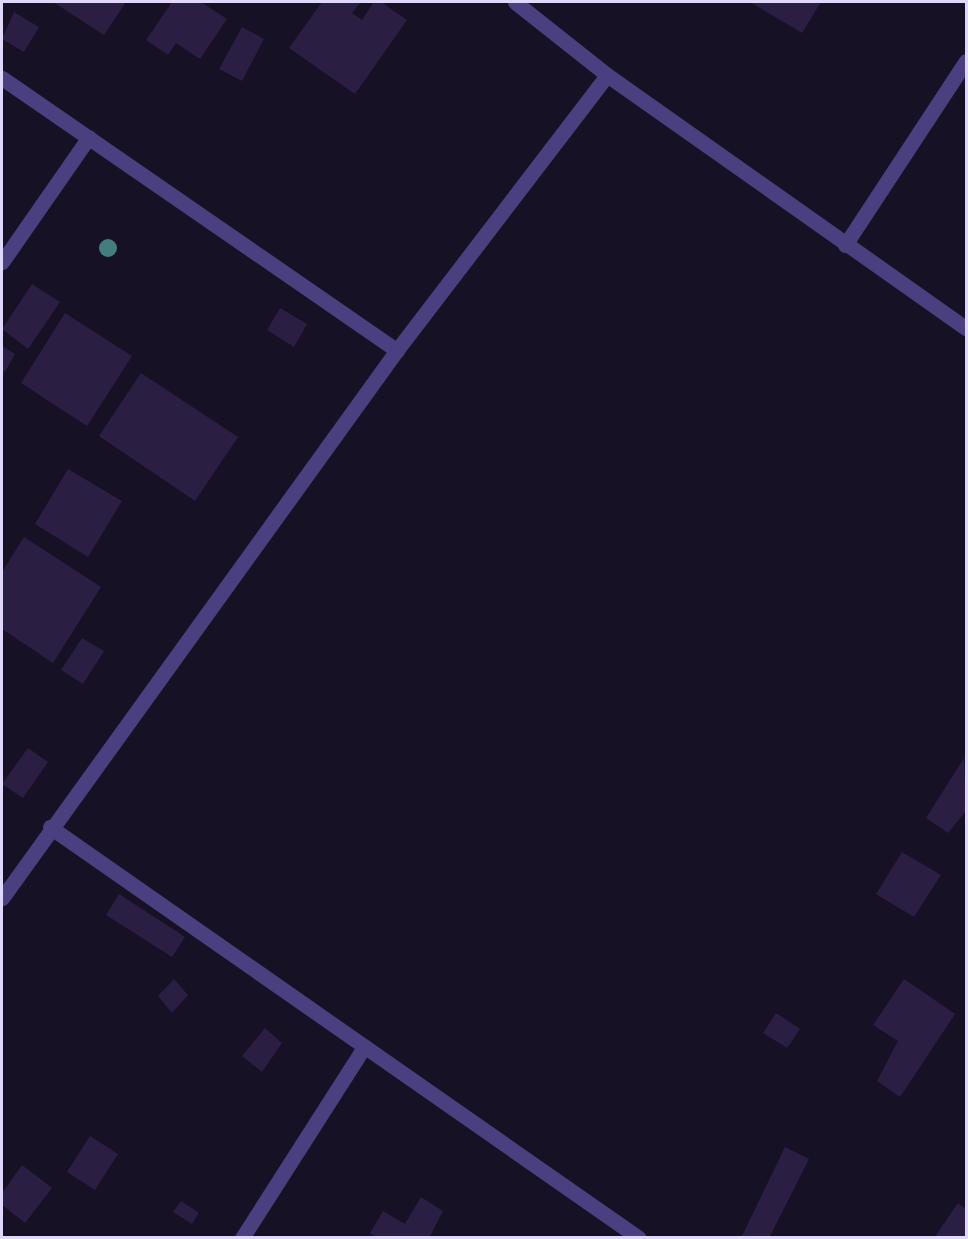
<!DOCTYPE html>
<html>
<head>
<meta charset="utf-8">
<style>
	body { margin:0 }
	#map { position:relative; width:968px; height:1239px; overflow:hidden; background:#161124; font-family:Barlow,sans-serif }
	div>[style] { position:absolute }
	.building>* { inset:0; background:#2a1f43 }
	.street>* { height:15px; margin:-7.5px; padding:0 7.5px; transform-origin:7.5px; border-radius:7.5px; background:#4a407f }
	.trees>* { width:18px; height:18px; margin:-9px; border-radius:50%; background:#447d7d }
	span { translate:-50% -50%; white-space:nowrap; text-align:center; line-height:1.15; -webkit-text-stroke:4.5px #161124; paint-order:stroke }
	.frame { position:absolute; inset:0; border:3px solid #e0d8fb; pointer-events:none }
</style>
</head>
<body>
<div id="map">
	<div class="building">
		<i style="clip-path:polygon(53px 2px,126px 2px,104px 35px)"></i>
		<i style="clip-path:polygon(172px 2px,201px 2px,227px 19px,200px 59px,176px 43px,168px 55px,146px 40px)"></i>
		<i style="clip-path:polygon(322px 2px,361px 2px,352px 13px,362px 20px,373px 3px,381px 2px,407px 20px,355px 94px,289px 48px)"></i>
		<i style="clip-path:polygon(750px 2px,821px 2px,802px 33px)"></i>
		<i style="clip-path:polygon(14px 12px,39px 27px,24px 52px,2px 39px)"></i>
		<i style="clip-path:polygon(242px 27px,264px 39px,242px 81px,219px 69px)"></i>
		<i style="clip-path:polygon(32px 284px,60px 302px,28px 349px,2px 329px)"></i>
		<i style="clip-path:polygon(280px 308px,307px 324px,294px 347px,267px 330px)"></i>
		<i style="clip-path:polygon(65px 313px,132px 356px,87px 426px,21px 383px)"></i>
		<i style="clip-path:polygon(2px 346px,15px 354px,5px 372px,2px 370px)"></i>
		<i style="clip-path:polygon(141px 373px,238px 437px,195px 501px,99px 436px)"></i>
		<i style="clip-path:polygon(68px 469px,122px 501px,88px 557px,35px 524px)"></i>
		<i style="clip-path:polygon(24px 537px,101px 587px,53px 663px,2px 629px,2px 572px)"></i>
		<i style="clip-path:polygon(82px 638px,104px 651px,83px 684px,61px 670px)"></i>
		<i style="clip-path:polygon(28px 748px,48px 762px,23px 798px,2px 784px)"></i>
		<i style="clip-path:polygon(964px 758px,966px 811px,948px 833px,926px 818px)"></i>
		<i style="clip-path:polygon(902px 852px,941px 875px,914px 917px,876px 894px)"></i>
		<i style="clip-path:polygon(119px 894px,185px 937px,172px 957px,106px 915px)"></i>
		<i style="clip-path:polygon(174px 979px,188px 995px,172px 1013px,158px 996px)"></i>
		<i style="clip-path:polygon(904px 979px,955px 1014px,900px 1097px,877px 1081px,898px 1041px,873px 1025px)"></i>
		<i style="clip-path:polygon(776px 1013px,800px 1029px,787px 1048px,763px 1033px)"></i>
		<i style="clip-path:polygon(265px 1028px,282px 1043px,262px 1072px,242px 1056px)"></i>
		<i style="clip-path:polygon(90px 1136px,118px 1154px,95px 1190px,67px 1172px)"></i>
		<i style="clip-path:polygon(785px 1147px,809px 1159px,769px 1238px,741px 1238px)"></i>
		<i style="clip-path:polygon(22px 1165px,52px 1188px,25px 1223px,2px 1205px,2px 1193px)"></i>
		<i style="clip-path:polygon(421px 1197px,443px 1211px,429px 1238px,377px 1238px,370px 1233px,383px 1211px,405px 1224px)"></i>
		<i style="clip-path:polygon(181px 1201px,199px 1213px,192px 1224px,173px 1212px)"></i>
		<i style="clip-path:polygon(958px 1203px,966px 1209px,966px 1236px,940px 1238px,936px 1235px)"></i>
	</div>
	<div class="street">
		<i style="left:515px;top:2px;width:117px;rotate:38.4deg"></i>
		<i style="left:607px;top:75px;width:439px;rotate:35.2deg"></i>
		<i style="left:2px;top:78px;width:480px;rotate:34.6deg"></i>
		<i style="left:845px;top:245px;width:220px;rotate:-56.7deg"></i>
		<i style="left:2px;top:262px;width:152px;rotate:-55.2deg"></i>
		<i style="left:50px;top:827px;width:718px;rotate:34.91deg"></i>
		<i style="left:2px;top:898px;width:676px;rotate:-54.22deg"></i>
		<i style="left:397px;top:350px;width:346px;rotate:-52.6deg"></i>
		<i style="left:242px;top:1238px;width:227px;rotate:-57.4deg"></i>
	</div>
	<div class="trees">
		<i style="left:108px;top:248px"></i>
	</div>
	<div class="frame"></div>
</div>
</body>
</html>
